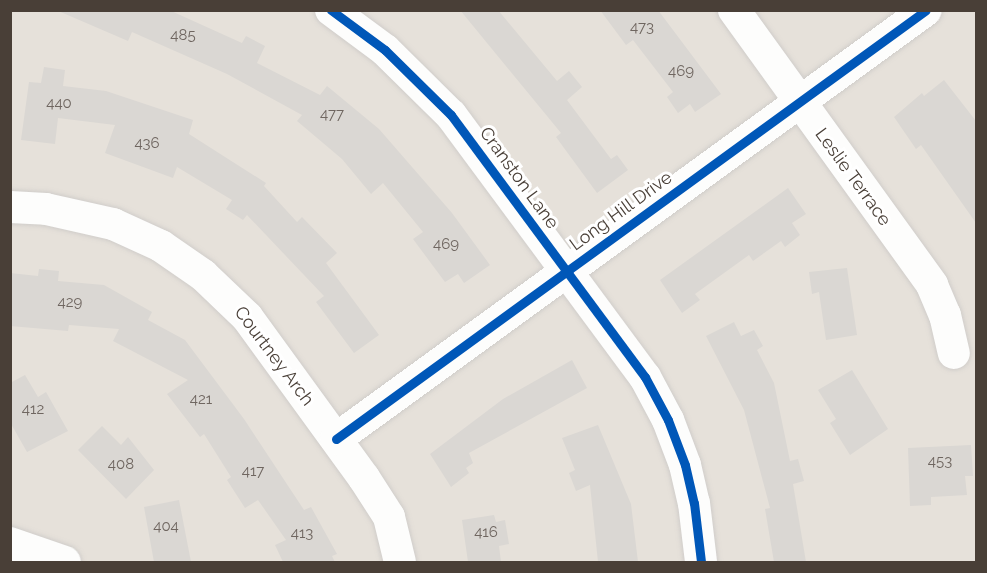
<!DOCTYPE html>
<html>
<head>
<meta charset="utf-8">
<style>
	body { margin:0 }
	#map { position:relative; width:987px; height:573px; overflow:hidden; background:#f2f0ed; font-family:Raleway,sans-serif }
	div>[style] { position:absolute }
	.residential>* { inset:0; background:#e6e1da }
	.building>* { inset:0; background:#dad7d3 }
	.roads { filter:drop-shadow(0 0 2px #d0cdca) drop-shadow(0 0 2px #d0cdca) }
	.minor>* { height:32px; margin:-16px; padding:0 16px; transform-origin:16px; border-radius:16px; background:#fdfdfc }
	.cycleway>* { height:9px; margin:-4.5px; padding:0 4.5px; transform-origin:4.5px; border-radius:4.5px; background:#0057b8 }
	span { translate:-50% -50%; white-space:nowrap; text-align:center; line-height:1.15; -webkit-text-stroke:6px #fff; paint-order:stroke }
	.number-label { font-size:15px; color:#6f6660 }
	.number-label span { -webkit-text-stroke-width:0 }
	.street-label { font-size:18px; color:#493f37 }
	.frame { position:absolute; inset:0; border:12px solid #493f37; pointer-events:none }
</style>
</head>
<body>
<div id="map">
	<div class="residential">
		<i style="clip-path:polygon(11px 11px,976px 11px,976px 562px,11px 562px)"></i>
	</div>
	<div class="building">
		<i style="clip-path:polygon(56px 10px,169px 10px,242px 43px,246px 36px,265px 46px,257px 63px,320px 95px,327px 86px,379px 129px,452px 213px,490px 265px,464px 283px,458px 274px,445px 282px,413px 239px,423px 232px,383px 183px,371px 194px,342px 159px,297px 121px,302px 115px,227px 74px,132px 32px,128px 41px)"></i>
		<i style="clip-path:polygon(460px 10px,498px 10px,557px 81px,569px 71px,582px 87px,567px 100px,611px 159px,617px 155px,628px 170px,597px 193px,556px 137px,561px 133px)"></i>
		<i style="clip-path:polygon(600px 10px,658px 10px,721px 94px,695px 112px,690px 104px,678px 113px,667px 97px,673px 92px,633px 40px,626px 45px)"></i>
		<i style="clip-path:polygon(44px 67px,65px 70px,63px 86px,106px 91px,193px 120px,189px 134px,266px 183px,264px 186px,297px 222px,302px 217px,337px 253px,326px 263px,379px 335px,354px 353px,316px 302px,324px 296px,247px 215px,243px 220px,226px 209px,232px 200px,177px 167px,173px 178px,105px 153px,115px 125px,58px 118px,55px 144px,21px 140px,29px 82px,41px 83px)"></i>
		<i style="clip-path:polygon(944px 80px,976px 121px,976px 223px,921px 145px,916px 149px,894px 117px,922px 93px,924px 96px)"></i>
		<i style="clip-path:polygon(788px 188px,806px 214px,792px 223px,800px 235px,785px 247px,781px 241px,753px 261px,749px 255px,695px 294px,700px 300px,682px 313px,660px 280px)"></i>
		<i style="clip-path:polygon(847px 268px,857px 335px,826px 340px,819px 292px,812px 294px,809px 272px)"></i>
		<i style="clip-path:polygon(39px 269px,59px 271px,58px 281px,104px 285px,152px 312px,148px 320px,185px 340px,244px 419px,304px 510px,311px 507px,337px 554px,332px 556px,335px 562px,283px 562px,275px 545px,286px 540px,258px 500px,245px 508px,227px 480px,231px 477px,204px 434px,200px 437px,167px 394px,188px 380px,113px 341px,119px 329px,69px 325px,68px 331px,10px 326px,10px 273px,38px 276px)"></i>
		<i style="clip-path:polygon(734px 322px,741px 336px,754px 330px,763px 346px,757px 350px,774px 383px,790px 461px,798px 459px,804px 481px,793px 484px,806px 562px,774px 562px,765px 509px,770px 508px,744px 410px,706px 336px)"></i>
		<i style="clip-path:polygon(572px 360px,587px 388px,469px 453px,473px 463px,466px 468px,469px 473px,451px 487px,430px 454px,503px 399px)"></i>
		<i style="clip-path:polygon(852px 370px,888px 429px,850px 455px,830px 423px,836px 419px,818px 390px)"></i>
		<i style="clip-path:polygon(25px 375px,38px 397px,46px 392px,68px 431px,27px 452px,10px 422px,10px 383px)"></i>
		<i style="clip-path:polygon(598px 425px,631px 504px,638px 562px,598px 562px,590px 485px,576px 491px,569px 473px,575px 470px,562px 438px)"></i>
		<i style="clip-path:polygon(102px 426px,121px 445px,128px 437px,154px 470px,126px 499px,78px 450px)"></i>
		<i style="clip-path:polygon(971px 445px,973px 476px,965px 476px,967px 495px,931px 497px,931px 505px,910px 506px,908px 448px)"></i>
		<i style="clip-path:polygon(179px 500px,191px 562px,154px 562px,144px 507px)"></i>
		<i style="clip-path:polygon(494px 515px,496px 522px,505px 520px,509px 544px,499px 546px,501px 562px,468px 562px,462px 520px)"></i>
	</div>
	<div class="roads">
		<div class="minor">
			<i style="left:331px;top:10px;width:67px;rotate:36.5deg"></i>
			<i style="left:385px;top:50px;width:93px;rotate:44.6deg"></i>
			<i style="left:451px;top:115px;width:326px;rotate:53.5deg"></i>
			<i style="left:645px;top:377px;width:49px;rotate:61.9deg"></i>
			<i style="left:668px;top:420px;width:48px;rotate:69.3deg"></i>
			<i style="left:685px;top:465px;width:39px;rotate:77deg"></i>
			<i style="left:694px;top:503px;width:59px;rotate:83.2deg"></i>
			<i style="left:734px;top:10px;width:339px;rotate:54.2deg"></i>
			<i style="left:932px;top:285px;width:33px;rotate:67deg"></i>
			<i style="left:945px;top:315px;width:39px;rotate:77deg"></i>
			<i style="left:10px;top:207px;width:36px;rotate:3deg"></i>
			<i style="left:46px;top:209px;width:69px;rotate:12.6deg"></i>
			<i style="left:113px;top:224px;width:53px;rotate:24.6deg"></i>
			<i style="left:161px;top:246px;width:51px;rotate:34.6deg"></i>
			<i style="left:203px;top:275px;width:61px;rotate:43.7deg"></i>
			<i style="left:247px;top:317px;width:199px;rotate:54deg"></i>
			<i style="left:364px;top:478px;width:46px;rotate:57.3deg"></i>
			<i style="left:389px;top:517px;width:46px;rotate:76.3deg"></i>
			<i style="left:336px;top:439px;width:729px;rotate:-36.02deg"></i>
			<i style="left:10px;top:543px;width:58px;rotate:19.1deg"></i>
		</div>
	</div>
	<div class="cycleway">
		<i style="left:331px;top:10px;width:67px;rotate:36.5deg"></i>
		<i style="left:385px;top:50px;width:93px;rotate:44.6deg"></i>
		<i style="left:451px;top:115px;width:326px;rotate:53.5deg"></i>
		<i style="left:645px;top:377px;width:49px;rotate:61.9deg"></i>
		<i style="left:668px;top:420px;width:48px;rotate:69.3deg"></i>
		<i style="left:685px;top:465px;width:39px;rotate:77deg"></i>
		<i style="left:694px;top:503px;width:59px;rotate:83.2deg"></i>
		<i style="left:336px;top:439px;width:729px;rotate:-36.02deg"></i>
	</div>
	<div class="number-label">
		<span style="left:642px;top:28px">473</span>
		<span style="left:183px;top:36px">485</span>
		<span style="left:681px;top:72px">469</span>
		<span style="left:59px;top:104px">440</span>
		<span style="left:332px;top:115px">477</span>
		<span style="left:147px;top:144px">436</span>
		<span style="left:446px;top:245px">469</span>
		<span style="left:70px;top:303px">429</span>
		<span style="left:201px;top:400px">421</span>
		<span style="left:33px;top:410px">412</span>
		<span style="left:940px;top:462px">453</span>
		<span style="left:121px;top:465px">408</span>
		<span style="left:253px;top:472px">417</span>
		<span style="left:166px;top:527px">404</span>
		<span style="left:486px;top:533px">416</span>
		<span style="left:302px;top:534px">413</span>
	</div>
	<div class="street-label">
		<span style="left:853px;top:177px;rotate:54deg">Leslie Terrace</span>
		<span style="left:519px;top:178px;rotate:54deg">Cranston Lane</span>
		<span style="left:621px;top:211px;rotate:-36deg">Long Hill Drive</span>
		<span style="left:274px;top:356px;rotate:53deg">Courtney Arch</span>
	</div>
	<div class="frame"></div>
</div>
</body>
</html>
